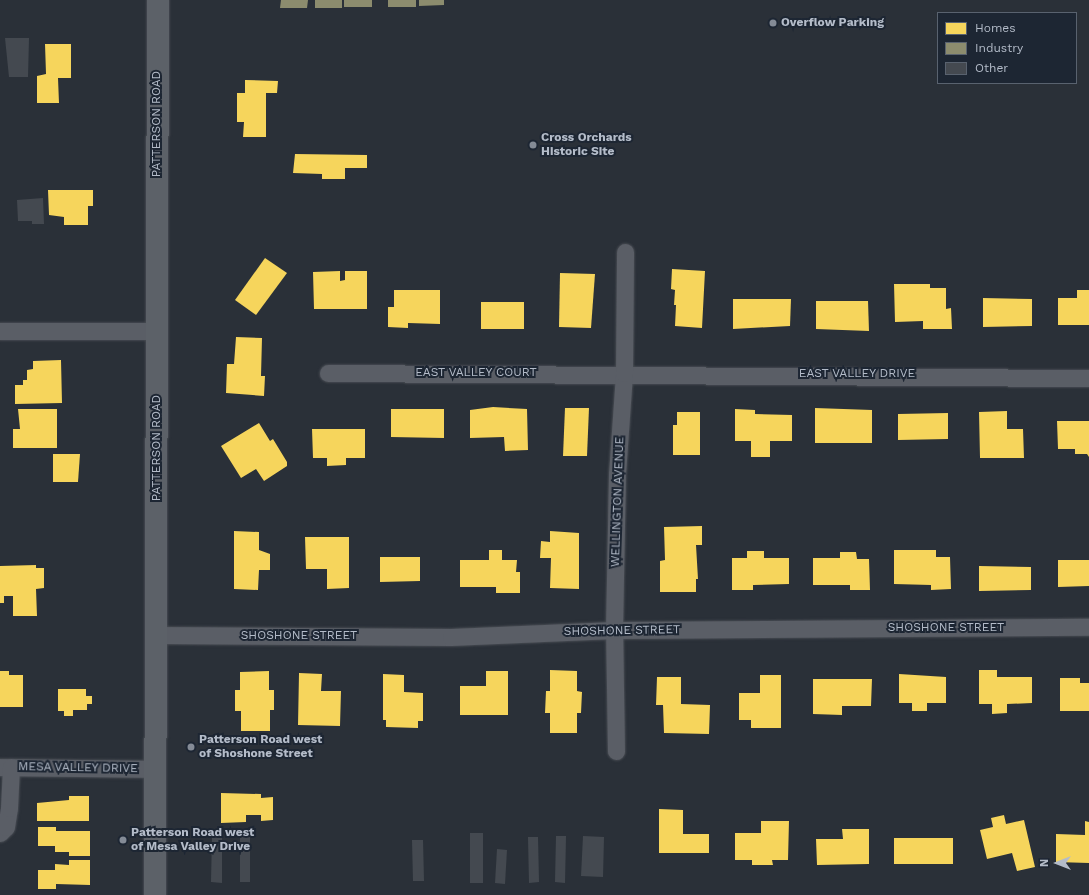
<!DOCTYPE html>
<html>
<head>
<meta charset="utf-8">
<style>
	body { margin:0 }
	#map { position:relative; width:1089px; height:895px; overflow:hidden; background:#2a3038; font-family:"Work Sans",sans-serif }
	div>[style] { position:absolute }
	.homes>* { inset:0; background:#f6d55c }
	.industry>* { inset:0; background:#8c8c6e }
	.building>* { inset:0; background:#444950 }
	.roads { filter:drop-shadow(0 0 1px #484c53) drop-shadow(0 0 1px #484c53) }
	.minor>* { height:17px; margin:-8.5px; padding:0 8.5px; transform-origin:8.5px; border-radius:8.5px; background:#5a5e66 }
	.primary>* { height:22px; margin:-11px; padding:0 11px; transform-origin:11px; border-radius:11px; background:#5c6168 }
	.dots>* { width:11px; height:11px; translate:-50% -50%; box-sizing:border-box; border:2px solid #1d2633; border-radius:50% }
	span { translate:-50% -50%; white-space:nowrap; text-align:center; line-height:1.15; -webkit-text-stroke:4px #1d2633; paint-order:stroke }
	.poi-label { font-size:12px; color:#b4bcc9; font-weight:700 }
	.left { translate:0 -50%; text-align:left }
	.street-label { font-size:12px; color:#b4bcc9 }
	.legend { position:absolute; left:937px; top:12px; width:140px; height:72px; box-sizing:border-box; background:#1d2633; border:1px solid #59626f; margin:0; padding:5px 7px; list-style:none; font-size:12px; color:#b4bcc9 }
	.legend li { display:flex; align-items:center; gap:8px; height:20px }
	.legend b { width:20px; border:1px solid #59626f }
	.north { position:absolute; left:1037px; top:843px; width:40px; height:40px; -webkit-text-stroke:3px #1d2633; paint-order:stroke; rotate:270deg; font-size:11px; font-weight:700; line-height:16px; text-align:center; color:#b4bcc9 }
	.north::after { content:''; display:block; margin:auto; width:14px; height:18px; background:#b4bcc9; clip-path:polygon(50% 0,100% 100%,50% 72%,0 100%) }
</style>
</head>
<body>
<div id="map">
	<div class="homes">
		<i style="clip-path:polygon(45px 44px,71px 44px,71px 78px,58px 78px,59px 103px,37px 103px,37px 76px,46px 74px)"></i>
		<i style="clip-path:polygon(245px 80px,278px 81px,277px 93px,266px 93px,266px 137px,243px 137px,244px 122px,237px 122px,237px 93px,245px 93px)"></i>
		<i style="clip-path:polygon(295px 154px,367px 155px,367px 168px,345px 168px,345px 179px,322px 179px,322px 174px,293px 173px)"></i>
		<i style="clip-path:polygon(48px 190px,93px 190px,93px 206px,88px 206px,88px 225px,64px 225px,64px 217px,49px 215px)"></i>
		<i style="clip-path:polygon(265px 258px,287px 273px,256px 315px,235px 300px)"></i>
		<i style="clip-path:polygon(672px 269px,705px 271px,702px 328px,675px 326px,676px 305px,674px 305px,675px 290px,671px 289px)"></i>
		<i style="clip-path:polygon(340px 271px,340px 281px,345px 280px,345px 271px,367px 271px,367px 309px,314px 309px,313px 272px)"></i>
		<i style="clip-path:polygon(560px 273px,595px 274px,591px 328px,559px 327px)"></i>
		<i style="clip-path:polygon(894px 284px,930px 284px,930px 288px,946px 288px,946px 309px,951px 308px,952px 329px,923px 329px,923px 321px,895px 322px)"></i>
		<i style="clip-path:polygon(394px 290px,440px 290px,440px 324px,408px 323px,408px 328px,388px 327px,388px 307px,394px 307px)"></i>
		<i style="clip-path:polygon(1077px 290px,1089px 290px,1089px 325px,1058px 325px,1058px 298px,1077px 298px)"></i>
		<i style="clip-path:polygon(983px 298px,1032px 299px,1032px 326px,983px 327px)"></i>
		<i style="clip-path:polygon(733px 299px,791px 299px,790px 326px,733px 329px)"></i>
		<i style="clip-path:polygon(816px 301px,868px 301px,869px 331px,816px 329px)"></i>
		<i style="clip-path:polygon(481px 302px,524px 302px,524px 329px,481px 329px)"></i>
		<i style="clip-path:polygon(236px 337px,262px 338px,261px 376px,265px 376px,264px 396px,226px 393px,227px 364px,234px 364px)"></i>
		<i style="clip-path:polygon(61px 360px,62px 403px,15px 404px,15px 385px,23px 385px,23px 380px,27px 380px,27px 370px,33px 369px,33px 361px)"></i>
		<i style="clip-path:polygon(493px 407px,527px 409px,528px 450px,505px 451px,504px 437px,470px 438px,470px 410px)"></i>
		<i style="clip-path:polygon(565px 408px,589px 408px,587px 456px,563px 456px)"></i>
		<i style="clip-path:polygon(815px 408px,872px 410px,872px 443px,815px 443px)"></i>
		<i style="clip-path:polygon(18px 409px,57px 409px,57px 448px,13px 448px,13px 429px,20px 429px)"></i>
		<i style="clip-path:polygon(391px 409px,444px 409px,444px 438px,391px 437px)"></i>
		<i style="clip-path:polygon(735px 409px,755px 410px,755px 414px,792px 415px,792px 441px,770px 441px,770px 457px,751px 457px,751px 441px,735px 441px)"></i>
		<i style="clip-path:polygon(1007px 411px,1007px 429px,1023px 429px,1024px 458px,980px 458px,979px 412px)"></i>
		<i style="clip-path:polygon(677px 412px,700px 412px,700px 455px,673px 455px,673px 425px,677px 425px)"></i>
		<i style="clip-path:polygon(948px 413px,948px 439px,898px 440px,898px 414px)"></i>
		<i style="clip-path:polygon(1057px 421px,1089px 421px,1089px 457px,1087px 454px,1075px 454px,1075px 449px,1058px 449px)"></i>
		<i style="clip-path:polygon(259px 423px,270px 441px,273px 439px,287px 462px,287px 466px,264px 481px,256px 469px,241px 478px,221px 446px)"></i>
		<i style="clip-path:polygon(312px 429px,365px 429px,365px 458px,346px 458px,346px 465px,327px 466px,327px 458px,313px 458px)"></i>
		<i style="clip-path:polygon(53px 454px,80px 454px,78px 482px,53px 482px)"></i>
		<i style="clip-path:polygon(702px 526px,702px 545px,696px 545px,698px 579px,696px 579px,696px 592px,660px 592px,660px 561px,665px 560px,664px 527px)"></i>
		<i style="clip-path:polygon(234px 531px,259px 532px,259px 550px,270px 554px,270px 570px,259px 570px,258px 590px,234px 589px)"></i>
		<i style="clip-path:polygon(550px 531px,579px 533px,579px 589px,550px 588px,551px 558px,540px 558px,541px 541px,550px 542px)"></i>
		<i style="clip-path:polygon(305px 537px,349px 537px,349px 588px,327px 589px,327px 569px,306px 569px)"></i>
		<i style="clip-path:polygon(489px 550px,502px 550px,502px 560px,517px 560px,516px 572px,520px 572px,520px 593px,496px 593px,496px 587px,460px 587px,460px 560px,489px 560px)"></i>
		<i style="clip-path:polygon(894px 550px,936px 550px,936px 557px,950px 557px,951px 589px,931px 590px,931px 585px,894px 584px)"></i>
		<i style="clip-path:polygon(747px 551px,764px 551px,764px 558px,789px 558px,789px 584px,753px 585px,753px 590px,732px 590px,732px 558px,747px 558px)"></i>
		<i style="clip-path:polygon(840px 552px,856px 552px,857px 559px,869px 559px,870px 590px,850px 590px,850px 585px,813px 585px,813px 558px,840px 558px)"></i>
		<i style="clip-path:polygon(380px 557px,420px 557px,420px 581px,380px 582px)"></i>
		<i style="clip-path:polygon(1058px 560px,1089px 560px,1089px 586px,1058px 587px)"></i>
		<i style="clip-path:polygon(36px 565px,36px 568px,44px 568px,44px 588px,36px 589px,37px 616px,13px 616px,13px 596px,4px 596px,4px 603px,0 603px,0 566px)"></i>
		<i style="clip-path:polygon(979px 566px,1031px 567px,1031px 590px,979px 591px)"></i>
		<i style="clip-path:polygon(550px 670px,577px 671px,577px 691px,582px 692px,581px 713px,577px 713px,577px 733px,550px 733px,550px 713px,545px 713px,546px 691px,550px 691px)"></i>
		<i style="clip-path:polygon(979px 670px,997px 670px,997px 677px,1032px 677px,1032px 703px,1007px 704px,1007px 713px,992px 714px,992px 704px,979px 704px)"></i>
		<i style="clip-path:polygon(0 671px,9px 671px,9px 675px,23px 675px,23px 707px,0 707px)"></i>
		<i style="clip-path:polygon(269px 671px,269px 690px,274px 690px,274px 710px,270px 710px,270px 731px,241px 731px,241px 711px,235px 711px,235px 690px,240px 690px,240px 672px)"></i>
		<i style="clip-path:polygon(486px 671px,508px 671px,508px 715px,460px 715px,460px 686px,486px 686px)"></i>
		<i style="clip-path:polygon(299px 673px,322px 674px,321px 691px,341px 691px,340px 726px,298px 725px)"></i>
		<i style="clip-path:polygon(383px 674px,404px 675px,404px 692px,423px 693px,423px 721px,418px 721px,418px 728px,386px 727px,386px 720px,383px 720px)"></i>
		<i style="clip-path:polygon(899px 674px,946px 677px,946px 703px,927px 703px,927px 711px,912px 711px,912px 703px,899px 703px)"></i>
		<i style="clip-path:polygon(760px 675px,781px 675px,781px 728px,751px 728px,751px 720px,739px 720px,739px 693px,760px 693px)"></i>
		<i style="clip-path:polygon(657px 677px,681px 677px,681px 704px,710px 705px,709px 734px,664px 733px,663px 705px,656px 705px)"></i>
		<i style="clip-path:polygon(1060px 678px,1080px 678px,1080px 683px,1089px 683px,1089px 711px,1060px 711px)"></i>
		<i style="clip-path:polygon(813px 679px,872px 679px,871px 706px,842px 706px,842px 715px,813px 714px)"></i>
		<i style="clip-path:polygon(58px 689px,86px 689px,86px 696px,92px 696px,92px 704px,87px 704px,87px 710px,73px 710px,73px 716px,64px 716px,64px 711px,58px 711px)"></i>
		<i style="clip-path:polygon(221px 793px,261px 794px,261px 798px,273px 797px,273px 820px,261px 821px,261px 815px,246px 815px,246px 822px,221px 823px)"></i>
		<i style="clip-path:polygon(69px 796px,89px 796px,89px 821px,37px 821px,37px 803px,69px 800px)"></i>
		<i style="clip-path:polygon(659px 809px,683px 810px,683px 834px,709px 834px,709px 853px,659px 853px)"></i>
		<i style="clip-path:polygon(1004px 815px,1006px 824px,1024px 820px,1035px 867px,1017px 871px,1012px 853px,987px 859px,980px 830px,993px 827px,991px 818px)"></i>
		<i style="clip-path:polygon(761px 821px,789px 821px,788px 860px,772px 860px,773px 865px,752px 865px,752px 860px,735px 860px,735px 833px,761px 833px)"></i>
		<i style="clip-path:polygon(1085px 821px,1089px 822px,1089px 863px,1056px 862px,1056px 834px,1085px 835px)"></i>
		<i style="clip-path:polygon(38px 827px,56px 827px,56px 831px,90px 831px,90px 856px,69px 856px,69px 852px,55px 852px,55px 846px,38px 846px)"></i>
		<i style="clip-path:polygon(842px 829px,869px 829px,869px 864px,817px 865px,816px 839px,843px 839px)"></i>
		<i style="clip-path:polygon(894px 838px,953px 838px,953px 864px,894px 864px)"></i>
		<i style="clip-path:polygon(69px 860px,90px 860px,90px 885px,56px 884px,56px 889px,38px 889px,38px 870px,55px 870px,55px 864px,69px 865px)"></i>
	</div>
	<div class="industry">
		<i style="clip-path:polygon(281px 0,308px 0,307px 8px,280px 8px)"></i>
		<i style="clip-path:polygon(315px 0,342px 0,342px 8px,315px 8px)"></i>
		<i style="clip-path:polygon(344px 0,372px 0,372px 7px,344px 7px)"></i>
		<i style="clip-path:polygon(388px 0,416px 0,416px 7px,388px 7px)"></i>
		<i style="clip-path:polygon(419px 0,444px 0,444px 5px,419px 6px)"></i>
	</div>
	<div class="building">
		<i style="clip-path:polygon(5px 38px,29px 38px,28px 77px,9px 77px)"></i>
		<i style="clip-path:polygon(43px 198px,44px 224px,32px 224px,32px 221px,18px 221px,17px 200px)"></i>
		<i style="clip-path:polygon(470px 833px,483px 833px,483px 883px,470px 883px)"></i>
		<i style="clip-path:polygon(212px 836px,222px 836px,222px 883px,211px 882px)"></i>
		<i style="clip-path:polygon(556px 836px,566px 836px,565px 883px,555px 882px)"></i>
		<i style="clip-path:polygon(583px 836px,604px 837px,603px 877px,581px 876px)"></i>
		<i style="clip-path:polygon(240px 837px,250px 837px,250px 882px,240px 882px)"></i>
		<i style="clip-path:polygon(528px 837px,538px 837px,539px 882px,529px 883px)"></i>
		<i style="clip-path:polygon(412px 840px,423px 840px,424px 881px,413px 881px)"></i>
		<i style="clip-path:polygon(497px 849px,507px 850px,505px 884px,495px 883px)"></i>
	</div>
	<div class="roads">
		<div class="minor">
			<i style="left:0;top:331px;width:157px"></i>
			<i style="left:328px;top:373px;width:761px;rotate:0.38deg"></i>
			<i style="left:156px;top:635px;width:295px;rotate:0.4deg"></i>
			<i style="left:451px;top:637px;width:163px;rotate:-2.5deg"></i>
			<i style="left:614px;top:630px;width:475px;rotate:-0.4deg"></i>
			<i style="left:616px;top:751px;width:121px;rotate:-90.9deg"></i>
			<i style="left:614px;top:630px;width:156px;rotate:-88.9deg"></i>
			<i style="left:617px;top:474px;width:101px;rotate:-86deg"></i>
			<i style="left:624px;top:373px;width:121px;rotate:-89.5deg"></i>
			<i style="left:0;top:767px;width:156px;rotate:0.7deg"></i>
			<i style="left:0;top:833px;width:8px;rotate:-45deg"></i>
			<i style="left:6px;top:827px;width:19px;rotate:-81deg"></i>
			<i style="left:9px;top:808px;width:41px;rotate:-87.2deg"></i>
		</div>
		<div class="primary">
			<i style="left:155px;top:895px;width:895px;rotate:-89.81deg"></i>
		</div>
	</div>
	<div class="dots">
		<i style="left:773px;top:23px;background:#848b96"></i>
		<i style="left:533px;top:145px;background:#848b96"></i>
		<i style="left:191px;top:747px;background:#848b96"></i>
		<i style="left:123px;top:840px;background:#848b96"></i>
	</div>
	<div class="poi-label">
		<span class="left" style="left:781px;top:23px">Overflow Parking</span>
		<span class="left" style="left:541px;top:145px">Cross Orchards<br>Historic Site</span>
		<span class="left" style="left:199px;top:747px">Patterson Road west<br>of Shoshone Street</span>
		<span class="left" style="left:131px;top:840px">Patterson Road west<br>of Mesa Valley Drive</span>
	</div>
	<div class="street-label">
		<span style="left:157px;top:124px;rotate:-90deg">PATTERSON ROAD</span>
		<span style="left:476px;top:373px">EAST VALLEY COURT</span>
		<span style="left:857px;top:374px">EAST VALLEY DRIVE</span>
		<span style="left:157px;top:448px;rotate:-90deg">PATTERSON ROAD</span>
		<span style="left:618px;top:502px;rotate:-88deg">WELLINGTON AVENUE</span>
		<span style="left:946px;top:628px">SHOSHONE STREET</span>
		<span style="left:622px;top:631px;rotate:-1deg">SHOSHONE STREET</span>
		<span style="left:299px;top:636px">SHOSHONE STREET</span>
		<span style="left:78px;top:768px;rotate:1deg">MESA VALLEY DRIVE</span>
	</div>
	<ul class="legend">
	<li><b style="height:11px;background:#f6d55c"></b>Homes</li>
	<li><b style="height:11px;background:#8c8c6e"></b>Industry</li>
	<li><b style="height:11px;background:#444950"></b>Other</li>
	</ul>
	<div class="north">N</div>
</div>
</body>
</html>
